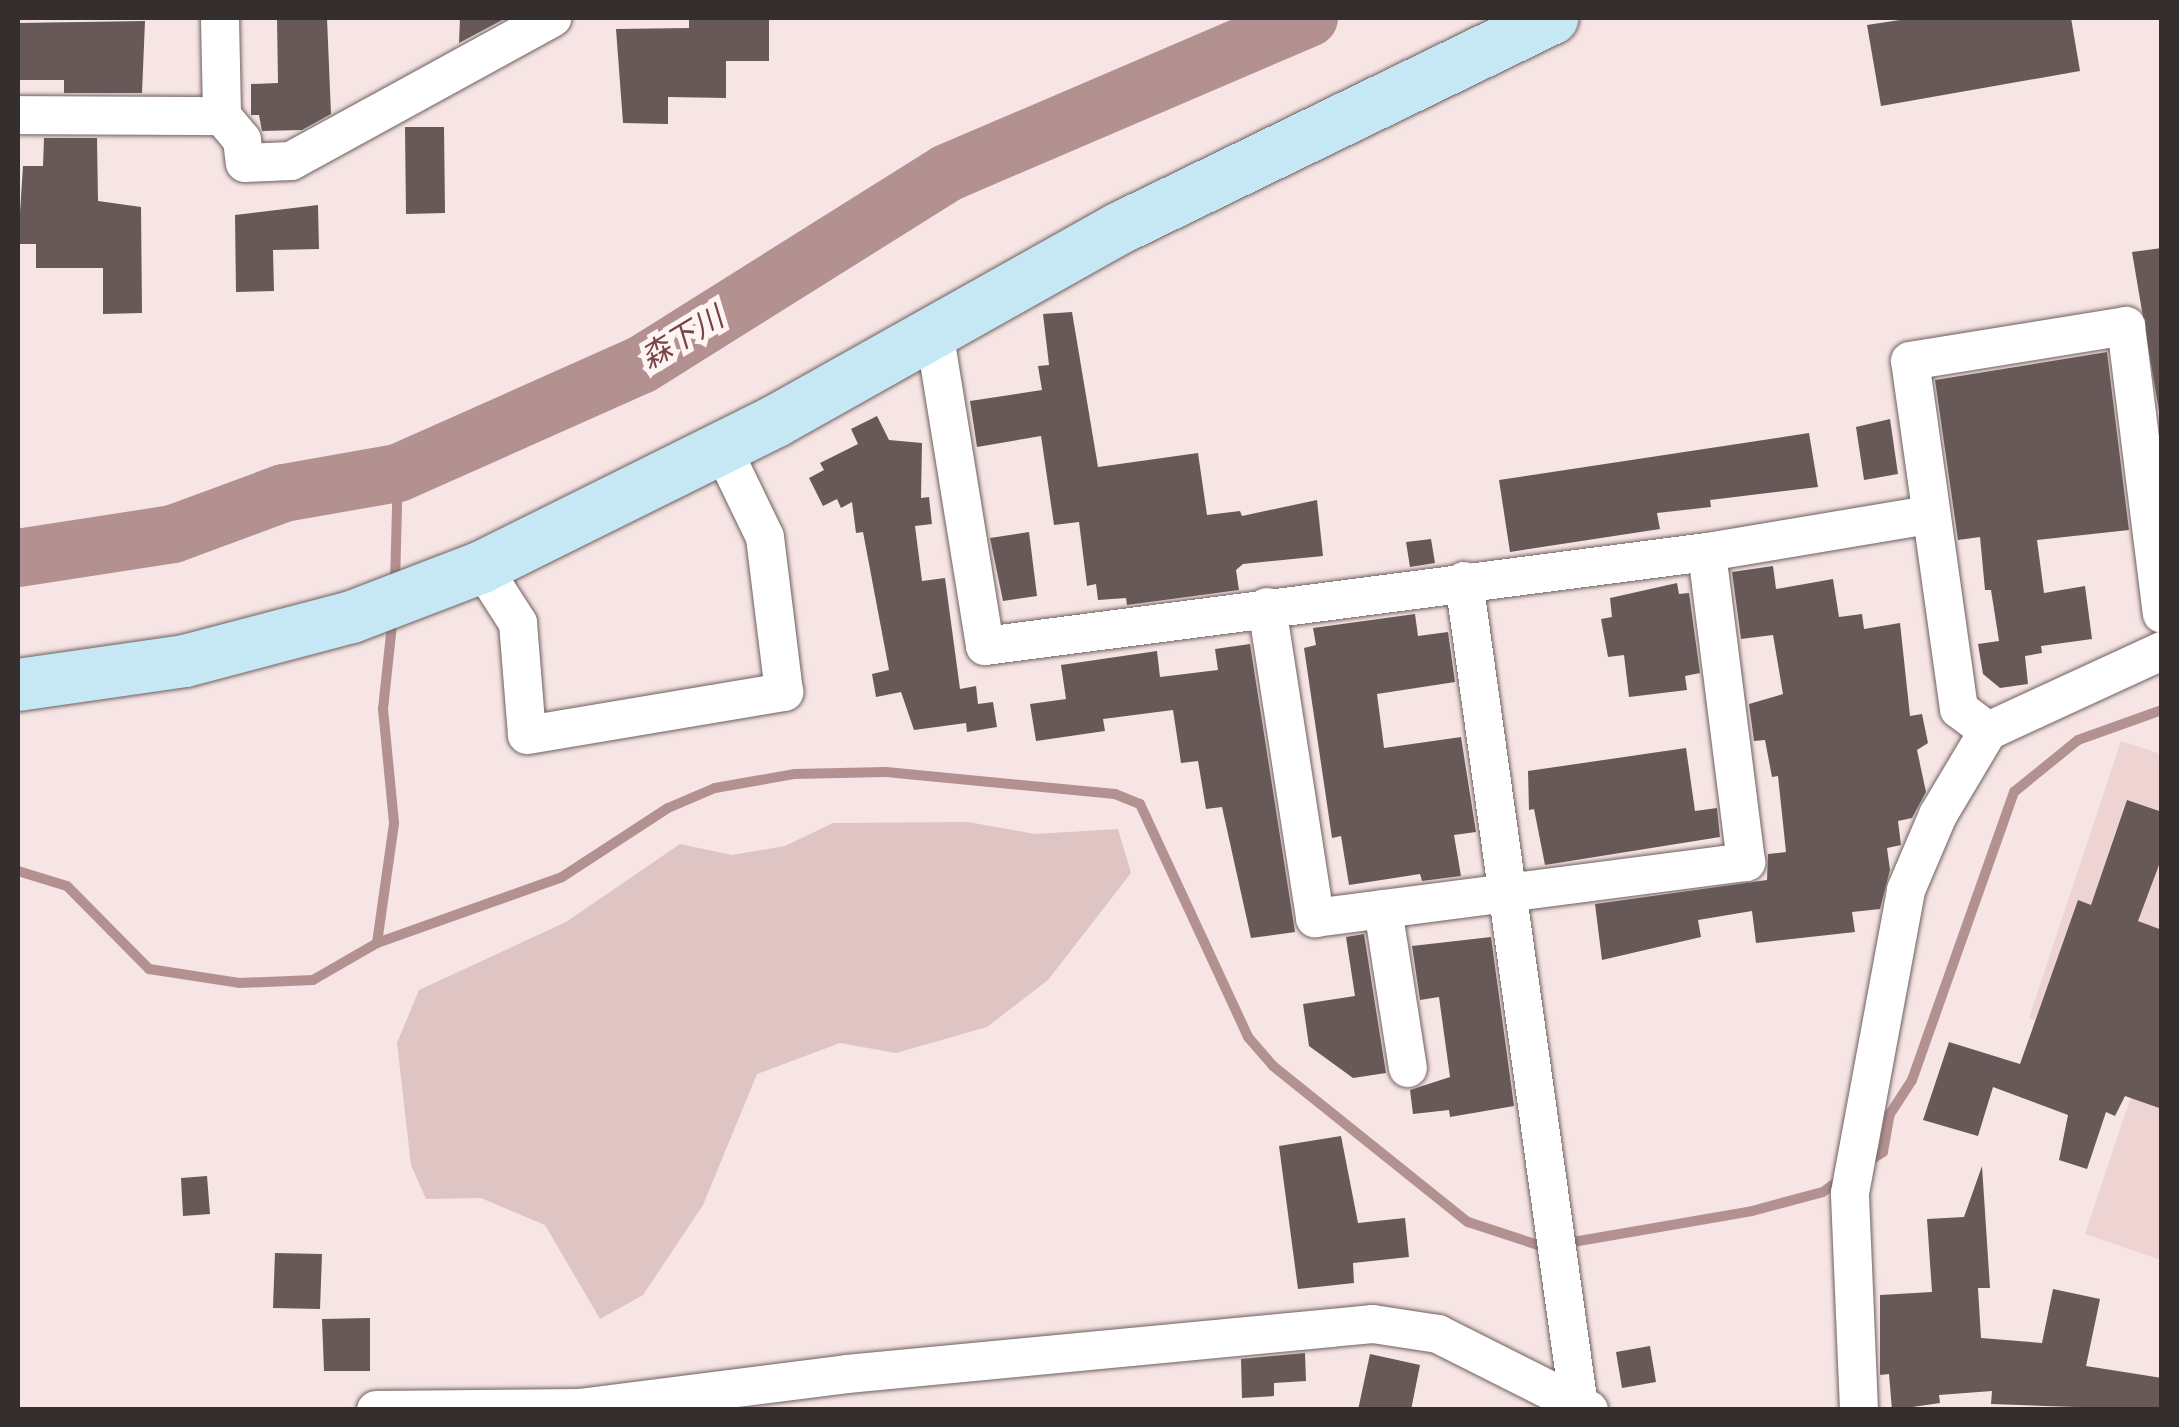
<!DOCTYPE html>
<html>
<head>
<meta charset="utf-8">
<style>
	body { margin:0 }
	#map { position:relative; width:2179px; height:1427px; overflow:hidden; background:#f6e5e4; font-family:Bitter,"Noto Sans JP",serif }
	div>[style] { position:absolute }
	.built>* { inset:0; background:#edd4d3 }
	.green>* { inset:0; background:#dec4c3 }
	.stream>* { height:10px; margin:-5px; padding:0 5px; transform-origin:5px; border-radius:5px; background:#b39190 }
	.river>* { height:58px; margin:-29px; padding:0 29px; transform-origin:29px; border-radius:29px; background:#b39190 }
	.building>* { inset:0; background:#675958 }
	.roads { filter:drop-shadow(0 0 2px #6e605f) drop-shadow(0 0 2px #6e605f) }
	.street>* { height:38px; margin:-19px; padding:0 19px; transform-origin:19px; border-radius:19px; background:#fff }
	.secondary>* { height:52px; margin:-26px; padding:0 26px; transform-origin:26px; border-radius:26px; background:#c6e7f4 }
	span { translate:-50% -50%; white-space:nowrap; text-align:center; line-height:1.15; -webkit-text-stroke:10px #fef4f3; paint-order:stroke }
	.water-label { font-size:30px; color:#784444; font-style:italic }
	.frame { position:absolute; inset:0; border:20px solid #342e2e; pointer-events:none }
</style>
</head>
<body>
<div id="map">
	<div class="built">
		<i style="clip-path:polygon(2121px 741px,2161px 754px,2161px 1260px,2085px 1234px,2144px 1058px,2029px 1018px)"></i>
	</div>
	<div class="green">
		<i style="clip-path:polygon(968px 822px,1035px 834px,1118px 829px,1131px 873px,1048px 980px,987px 1027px,896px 1053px,840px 1043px,757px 1074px,703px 1205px,643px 1295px,600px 1319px,545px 1225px,481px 1198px,426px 1199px,411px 1165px,397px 1043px,419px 990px,566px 922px,680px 844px,732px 855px,785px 846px,833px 823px)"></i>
	</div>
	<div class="stream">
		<i style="left:395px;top:584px;width:111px;rotate:-88.5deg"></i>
		<i style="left:18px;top:871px;width:51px;rotate:17deg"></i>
		<i style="left:67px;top:886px;width:117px;rotate:45.3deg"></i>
		<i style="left:149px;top:969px;width:91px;rotate:8.8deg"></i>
		<i style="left:239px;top:983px;width:74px;rotate:-2.3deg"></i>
		<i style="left:313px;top:980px;width:74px;rotate:-30deg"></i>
		<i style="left:377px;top:943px;width:196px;rotate:-19.6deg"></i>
		<i style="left:562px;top:877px;width:126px;rotate:-33.1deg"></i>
		<i style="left:668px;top:808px;width:51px;rotate:-23.1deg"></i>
		<i style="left:715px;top:788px;width:80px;rotate:-10deg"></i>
		<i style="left:794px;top:774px;width:92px;rotate:-1.2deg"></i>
		<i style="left:886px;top:772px;width:230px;rotate:5.5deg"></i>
		<i style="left:1115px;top:794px;width:27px;rotate:22deg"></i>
		<i style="left:1140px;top:804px;width:257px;rotate:65.1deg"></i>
		<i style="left:1248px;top:1037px;width:38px;rotate:49deg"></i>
		<i style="left:1273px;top:1066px;width:250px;rotate:38.7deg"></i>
		<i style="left:1468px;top:1222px;width:80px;rotate:18.2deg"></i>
		<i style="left:1544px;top:1247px;width:211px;rotate:-9.8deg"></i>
		<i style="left:1752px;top:1211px;width:73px;rotate:-15deg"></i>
		<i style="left:1823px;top:1192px;width:22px;rotate:-36deg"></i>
		<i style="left:377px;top:943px;width:121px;rotate:-81.9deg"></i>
		<i style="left:394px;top:823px;width:115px;rotate:-95.5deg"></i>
		<i style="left:383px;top:709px;width:94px;rotate:-83.9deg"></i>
		<i style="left:1867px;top:1162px;width:19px;rotate:-32deg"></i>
		<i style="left:1883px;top:1152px;width:39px;rotate:-80deg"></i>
		<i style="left:1890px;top:1114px;width:40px;rotate:-57.1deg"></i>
		<i style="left:1912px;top:1080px;width:306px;rotate:-70.5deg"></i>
		<i style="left:2014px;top:792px;width:82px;rotate:-39.1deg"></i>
		<i style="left:2078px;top:740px;width:89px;rotate:-19.7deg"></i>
	</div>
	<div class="river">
		<i style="left:18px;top:558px;width:157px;rotate:-8.8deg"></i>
		<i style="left:173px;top:534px;width:118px;rotate:-20.3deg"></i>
		<i style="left:284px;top:493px;width:116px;rotate:-10deg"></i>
		<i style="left:398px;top:473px;width:266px;rotate:-24deg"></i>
		<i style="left:641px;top:365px;width:361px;rotate:-32.1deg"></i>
		<i style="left:947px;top:173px;width:394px;rotate:-23.2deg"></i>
	</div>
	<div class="building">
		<i style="clip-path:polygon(277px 18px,327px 18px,331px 114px,302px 130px,262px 131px,259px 115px,251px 115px,251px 84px,278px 83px)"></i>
		<i style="clip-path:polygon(460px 18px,506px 18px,459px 43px)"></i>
		<i style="clip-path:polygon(689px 18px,769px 18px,769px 61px,726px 61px,726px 98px,668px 97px,668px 124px,623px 123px,616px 29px,689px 28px)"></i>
		<i style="clip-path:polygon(1913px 18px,2071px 18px,2080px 71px,1881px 106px,1867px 25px)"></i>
		<i style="clip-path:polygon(145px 21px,142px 93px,64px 93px,64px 80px,18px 80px,18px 23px)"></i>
		<i style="clip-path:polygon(405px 127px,444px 127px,445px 213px,406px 214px)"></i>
		<i style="clip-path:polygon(44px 138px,97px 138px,98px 201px,141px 207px,142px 313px,103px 314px,103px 268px,36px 268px,36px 244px,18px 244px,23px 166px,43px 166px)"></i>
		<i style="clip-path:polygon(318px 205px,319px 249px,273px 250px,274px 291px,236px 292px,235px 215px)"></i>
		<i style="clip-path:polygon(2162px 248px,2162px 422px,2161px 423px,2132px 252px)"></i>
		<i style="clip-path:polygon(1072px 312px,1098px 467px,1198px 453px,1207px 515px,1240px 511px,1242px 516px,1317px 500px,1323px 556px,1243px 564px,1236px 570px,1239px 590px,1127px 605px,1126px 598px,1098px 600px,1096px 584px,1087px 586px,1079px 522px,1054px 525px,1041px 436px,977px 447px,970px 401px,1042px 390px,1038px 366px,1049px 365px,1043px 314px)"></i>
		<i style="clip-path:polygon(2107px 352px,2129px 530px,2037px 540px,2044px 593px,2085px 586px,2092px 639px,2041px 646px,2042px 653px,2025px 656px,2028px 684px,2000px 688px,1983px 674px,1978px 644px,1999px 641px,1991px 590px,1985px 590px,1980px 537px,1958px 540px,1935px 380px)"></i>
		<i style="clip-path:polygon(877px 416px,889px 440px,922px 443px,921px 498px,929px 497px,932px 524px,915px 526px,922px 581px,945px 578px,960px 689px,976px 686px,978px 704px,993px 702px,997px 727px,967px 732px,966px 723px,914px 730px,901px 692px,876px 697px,872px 674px,889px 670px,863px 532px,856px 533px,852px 502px,841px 508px,837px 499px,823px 506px,809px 478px,824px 470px,820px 463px,858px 444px,851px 429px)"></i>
		<i style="clip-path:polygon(1890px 419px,1898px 474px,1864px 480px,1856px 427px)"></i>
		<i style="clip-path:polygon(1809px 433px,1818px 487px,1710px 500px,1711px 507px,1657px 513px,1660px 529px,1510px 552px,1499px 480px)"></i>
		<i style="clip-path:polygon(1029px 532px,1037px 596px,1003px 601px,990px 538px)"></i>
		<i style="clip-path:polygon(1431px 539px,1435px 563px,1410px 567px,1406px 542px)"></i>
		<i style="clip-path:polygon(1773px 566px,1776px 589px,1833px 579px,1839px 617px,1862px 614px,1864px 629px,1900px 623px,1910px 716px,1922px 714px,1928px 743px,1917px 750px,1926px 792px,1912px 818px,1898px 821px,1901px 845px,1887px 848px,1890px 870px,1880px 909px,1852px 912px,1855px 932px,1756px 943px,1752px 911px,1698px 920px,1701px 937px,1602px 960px,1595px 904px,1767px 880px,1768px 854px,1786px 852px,1778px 776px,1772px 777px,1765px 740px,1754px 741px,1749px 704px,1783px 694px,1773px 635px,1741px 639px,1732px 572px)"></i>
		<i style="clip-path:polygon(1677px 583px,1679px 594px,1689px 593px,1700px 673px,1685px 676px,1687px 690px,1629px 697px,1624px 655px,1608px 657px,1601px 619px,1612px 617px,1610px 598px)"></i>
		<i style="clip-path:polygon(1415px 614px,1418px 636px,1448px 632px,1455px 682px,1377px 694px,1384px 748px,1461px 737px,1476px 832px,1454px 835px,1461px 876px,1422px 881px,1420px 874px,1349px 885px,1341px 836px,1332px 838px,1304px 648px,1316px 645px,1313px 628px)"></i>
		<i style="clip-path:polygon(1250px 644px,1295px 932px,1251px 938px,1222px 807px,1206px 809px,1198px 761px,1181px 763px,1173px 710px,1103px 719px,1105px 731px,1036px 741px,1030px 704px,1066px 699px,1061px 665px,1157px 651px,1160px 677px,1218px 670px,1215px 649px)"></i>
		<i style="clip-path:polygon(1686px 748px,1695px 811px,1717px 808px,1720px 837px,1545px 865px,1534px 809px,1529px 810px,1528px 771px)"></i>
		<i style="clip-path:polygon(2127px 800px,2162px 812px,2162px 857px,2138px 921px,2162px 930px,2162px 1109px,2125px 1096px,2115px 1116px,2106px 1112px,2087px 1169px,2059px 1160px,2068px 1115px,1993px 1087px,1978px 1136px,1923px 1120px,1949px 1042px,2020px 1064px,2078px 900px,2091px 905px)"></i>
		<i style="clip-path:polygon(1364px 934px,1386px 1073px,1353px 1078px,1309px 1046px,1303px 1004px,1355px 996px,1346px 937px)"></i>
		<i style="clip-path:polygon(1491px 937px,1514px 1106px,1450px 1117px,1449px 1110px,1413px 1114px,1410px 1090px,1450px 1077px,1439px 997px,1420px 1000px,1412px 946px)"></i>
		<i style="clip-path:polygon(1341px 1136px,1358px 1223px,1405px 1218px,1409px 1257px,1353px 1263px,1354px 1283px,1298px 1289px,1279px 1146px)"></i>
		<i style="clip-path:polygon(1982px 1166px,1990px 1288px,1978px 1288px,1981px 1338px,2042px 1343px,2053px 1289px,2100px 1299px,2086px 1366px,2162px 1378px,2162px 1410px,1991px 1404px,1992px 1391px,1939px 1395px,1940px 1403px,1892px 1410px,1889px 1374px,1880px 1375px,1880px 1295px,1932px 1292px,1927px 1219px,1964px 1217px)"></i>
		<i style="clip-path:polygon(207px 1176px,210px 1214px,183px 1216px,181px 1178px)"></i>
		<i style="clip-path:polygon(275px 1253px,322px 1254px,320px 1309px,273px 1308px)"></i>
		<i style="clip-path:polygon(370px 1318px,370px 1371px,324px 1371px,322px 1319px)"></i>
		<i style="clip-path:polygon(1650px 1346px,1656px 1382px,1622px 1388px,1616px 1352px)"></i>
		<i style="clip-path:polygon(1305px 1353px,1306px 1381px,1274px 1383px,1274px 1396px,1242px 1398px,1241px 1359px)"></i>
		<i style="clip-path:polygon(1370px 1354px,1420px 1365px,1411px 1410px,1358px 1410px)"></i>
	</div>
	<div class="roads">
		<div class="street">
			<i style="left:220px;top:18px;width:98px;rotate:88.8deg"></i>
			<i style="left:222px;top:116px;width:31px;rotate:50deg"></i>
			<i style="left:242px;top:140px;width:23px;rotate:83deg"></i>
			<i style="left:245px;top:163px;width:46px;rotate:-2.5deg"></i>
			<i style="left:291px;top:161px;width:298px;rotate:-28.7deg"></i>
			<i style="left:18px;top:115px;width:204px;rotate:0.3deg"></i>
			<i style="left:935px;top:337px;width:313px;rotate:80.8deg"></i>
			<i style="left:985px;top:646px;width:728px;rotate:-7.42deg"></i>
			<i style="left:1707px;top:552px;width:225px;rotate:-9.5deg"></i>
			<i style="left:482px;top:567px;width:67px;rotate:57.3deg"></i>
			<i style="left:518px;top:623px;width:112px;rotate:85.4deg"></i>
			<i style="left:527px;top:735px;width:261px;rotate:-9.5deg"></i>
			<i style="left:784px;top:692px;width:156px;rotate:-97deg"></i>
			<i style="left:765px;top:537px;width:99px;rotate:-115.8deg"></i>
			<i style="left:1464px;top:581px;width:834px;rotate:82.07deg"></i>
			<i style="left:1267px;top:607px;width:315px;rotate:81.2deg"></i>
			<i style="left:1315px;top:918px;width:435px;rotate:-7.4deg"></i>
			<i style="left:1746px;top:862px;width:312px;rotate:-97.2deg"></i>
			<i style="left:1988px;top:731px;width:36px;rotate:-143deg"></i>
			<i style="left:1959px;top:709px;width:351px;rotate:-98deg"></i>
			<i style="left:1910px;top:361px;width:219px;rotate:-9.2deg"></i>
			<i style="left:2126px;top:326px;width:290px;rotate:82.9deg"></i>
			<i style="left:1383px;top:909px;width:161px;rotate:81.1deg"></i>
			<i style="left:376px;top:1410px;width:203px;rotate:-0.6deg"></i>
			<i style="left:579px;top:1408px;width:270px;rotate:-7.2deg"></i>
			<i style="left:847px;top:1374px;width:528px;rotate:-5.43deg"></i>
			<i style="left:1373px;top:1324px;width:66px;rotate:8.7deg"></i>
			<i style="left:1438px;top:1334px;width:169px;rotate:26.7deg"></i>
			<i style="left:1859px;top:1410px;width:217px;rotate:-92.4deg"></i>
			<i style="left:1850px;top:1193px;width:308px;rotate:-79.5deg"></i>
			<i style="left:1906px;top:890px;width:82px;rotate:-66.9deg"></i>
			<i style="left:1938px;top:815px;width:98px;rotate:-59.2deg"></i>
			<i style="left:1988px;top:731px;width:192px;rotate:-24.7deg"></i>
		</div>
		<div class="secondary">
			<i style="left:18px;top:685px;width:169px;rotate:-8.2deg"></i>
			<i style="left:185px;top:661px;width:173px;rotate:-14.8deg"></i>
			<i style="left:352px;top:617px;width:139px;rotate:-21deg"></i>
			<i style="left:482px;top:567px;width:328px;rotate:-26.4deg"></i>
			<i style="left:776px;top:421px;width:392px;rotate:-29.3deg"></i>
			<i style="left:1118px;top:229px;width:483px;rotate:-25.9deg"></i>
		</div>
	</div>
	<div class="water-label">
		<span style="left:682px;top:338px;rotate:-31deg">森下川</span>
	</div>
	<div class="frame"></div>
</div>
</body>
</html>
